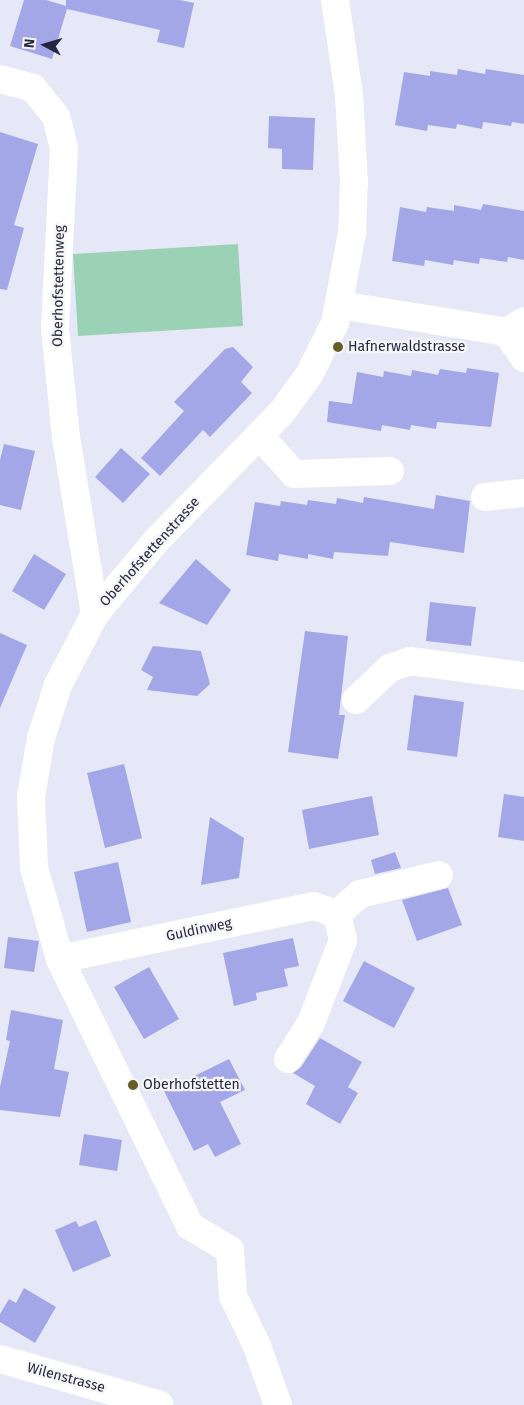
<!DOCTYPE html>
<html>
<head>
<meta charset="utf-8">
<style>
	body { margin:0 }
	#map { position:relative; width:524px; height:1405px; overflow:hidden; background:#e6e8f7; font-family:"Fira Sans",sans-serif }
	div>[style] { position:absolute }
	.green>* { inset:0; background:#9bd1b4 }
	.building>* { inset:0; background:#a3a7e7 }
	.minor>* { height:28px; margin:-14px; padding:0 14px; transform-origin:14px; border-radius:14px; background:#fff }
	.dots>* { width:14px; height:14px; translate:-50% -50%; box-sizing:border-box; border:2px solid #f6f6f6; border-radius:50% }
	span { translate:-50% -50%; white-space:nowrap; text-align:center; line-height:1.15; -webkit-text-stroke:4.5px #f6f6f6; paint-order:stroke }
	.street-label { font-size:14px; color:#252641 }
	.poi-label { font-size:14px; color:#252641 }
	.left { translate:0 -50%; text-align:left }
	.north { position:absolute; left:20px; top:20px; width:50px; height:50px; -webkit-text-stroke:4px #f6f6f6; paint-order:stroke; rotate:276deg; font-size:14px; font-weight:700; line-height:20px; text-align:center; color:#252641 }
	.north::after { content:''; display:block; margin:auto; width:18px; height:22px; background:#252641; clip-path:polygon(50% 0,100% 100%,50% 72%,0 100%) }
</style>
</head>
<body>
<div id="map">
	<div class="green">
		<i style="clip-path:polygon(238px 244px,243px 326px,78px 336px,73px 254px)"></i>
	</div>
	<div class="building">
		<i style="clip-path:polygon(24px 0,46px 0,66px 6px,66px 0,180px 0,194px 3px,184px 48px,157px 42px,160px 30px,67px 9px,52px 59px,10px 46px)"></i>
		<i style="clip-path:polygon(458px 69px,485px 74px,486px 69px,524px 75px,524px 124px,512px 122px,511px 126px,483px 122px,482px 129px,457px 124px,456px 129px,428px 125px,427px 131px,395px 125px,404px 72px,430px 76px,430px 71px,457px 75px)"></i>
		<i style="clip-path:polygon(269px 116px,315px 118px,313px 170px,282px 169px,282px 149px,268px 148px)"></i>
		<i style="clip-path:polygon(0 132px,38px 144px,14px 225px,24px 228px,7px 290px,0 289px)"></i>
		<i style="clip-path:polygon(483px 204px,524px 211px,524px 260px,508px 257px,507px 262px,480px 258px,479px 264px,454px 260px,453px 265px,425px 260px,424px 266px,392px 261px,400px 207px,426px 212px,427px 207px,454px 211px,454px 205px,481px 210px)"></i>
		<i style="clip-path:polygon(233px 347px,253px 367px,241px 382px,252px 393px,210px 437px,203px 430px,160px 476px,141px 458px,184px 411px,174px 402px,225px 349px)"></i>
		<i style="clip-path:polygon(467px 368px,499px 373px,491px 427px,437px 422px,436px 429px,411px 425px,410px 430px,382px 425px,381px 431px,327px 422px,329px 401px,352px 404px,357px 372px,383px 377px,384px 371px,411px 376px,412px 370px,438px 375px,440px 369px,466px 373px)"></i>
		<i style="clip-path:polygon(4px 444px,35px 451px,21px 510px,0 505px,0 460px)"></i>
		<i style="clip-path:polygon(121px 448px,150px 474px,123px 503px,95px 477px)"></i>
		<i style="clip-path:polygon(436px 495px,470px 501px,464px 553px,390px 542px,388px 556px,334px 552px,333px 559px,308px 554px,308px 559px,279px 554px,278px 561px,246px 555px,255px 502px,280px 506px,281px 501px,307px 505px,308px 500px,336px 504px,337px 498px,363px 503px,364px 497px,434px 509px)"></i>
		<i style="clip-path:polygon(34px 554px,66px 574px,44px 610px,12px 591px)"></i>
		<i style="clip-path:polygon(196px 559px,231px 590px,207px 625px,159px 603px)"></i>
		<i style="clip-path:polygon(430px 602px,476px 607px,471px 646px,426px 641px)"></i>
		<i style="clip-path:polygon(305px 631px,348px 636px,339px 715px,345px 715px,338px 759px,288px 752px)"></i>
		<i style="clip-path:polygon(0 633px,27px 645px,0 708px)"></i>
		<i style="clip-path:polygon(153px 646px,201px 651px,210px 684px,197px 696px,147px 690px,153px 677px,141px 670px)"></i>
		<i style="clip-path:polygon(414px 695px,464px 702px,457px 757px,407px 750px)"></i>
		<i style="clip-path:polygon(124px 764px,142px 838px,105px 848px,87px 773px)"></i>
		<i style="clip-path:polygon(504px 794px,524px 797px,524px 841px,498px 837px)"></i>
		<i style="clip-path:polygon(372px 796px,379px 835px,309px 849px,302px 810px)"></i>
		<i style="clip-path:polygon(210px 817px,244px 838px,239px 878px,201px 885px)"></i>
		<i style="clip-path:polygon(395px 852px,401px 868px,375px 874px,371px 860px)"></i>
		<i style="clip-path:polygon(118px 862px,131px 922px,87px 932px,74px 872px)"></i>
		<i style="clip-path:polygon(448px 888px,462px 925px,417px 941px,402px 900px)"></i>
		<i style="clip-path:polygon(8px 937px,39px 941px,34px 972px,4px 968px)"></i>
		<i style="clip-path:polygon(293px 938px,299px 966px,284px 969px,288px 986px,256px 993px,257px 1000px,234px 1006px,223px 953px)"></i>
		<i style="clip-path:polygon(364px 961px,415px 988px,394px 1028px,343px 1001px)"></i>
		<i style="clip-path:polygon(149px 967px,179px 1019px,144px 1039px,114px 987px)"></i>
		<i style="clip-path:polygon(11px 1010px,63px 1020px,54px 1069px,69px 1072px,60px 1117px,0 1110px,0 1087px,10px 1041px,6px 1040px)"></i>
		<i style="clip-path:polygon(320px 1038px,362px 1062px,348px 1087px,358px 1093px,340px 1124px,306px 1104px,315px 1086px,293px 1073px,301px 1067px)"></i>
		<i style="clip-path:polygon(229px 1059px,245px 1090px,220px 1102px,241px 1144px,215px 1157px,208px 1144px,194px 1151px,164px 1091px)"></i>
		<i style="clip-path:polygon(84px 1134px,122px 1140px,117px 1171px,79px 1165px)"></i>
		<i style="clip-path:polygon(96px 1220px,111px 1256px,73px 1272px,55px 1230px,76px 1221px,79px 1227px)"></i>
		<i style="clip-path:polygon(24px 1288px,56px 1307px,35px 1343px,0 1322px,0 1314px,9px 1299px,16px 1303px)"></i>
	</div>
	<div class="minor">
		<i style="left:0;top:79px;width:34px;rotate:15deg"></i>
		<i style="left:33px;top:88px;width:36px;rotate:51deg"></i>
		<i style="left:56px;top:116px;width:34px;rotate:76deg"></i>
		<i style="left:64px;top:149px;width:180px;rotate:92.9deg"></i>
		<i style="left:55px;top:329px;width:109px;rotate:84.2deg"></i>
		<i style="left:66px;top:437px;width:179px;rotate:80.7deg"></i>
		<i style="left:340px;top:305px;width:168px;rotate:9.2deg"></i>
		<i style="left:506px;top:332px;width:21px;rotate:-31deg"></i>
		<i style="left:506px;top:332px;width:32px;rotate:55deg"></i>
		<i style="left:260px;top:436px;width:51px;rotate:48.2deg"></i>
		<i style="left:294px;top:474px;width:96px;rotate:-1.8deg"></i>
		<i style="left:485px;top:497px;width:39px;rotate:-6deg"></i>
		<i style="left:356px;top:700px;width:47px;rotate:-43.3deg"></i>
		<i style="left:390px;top:668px;width:21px;rotate:-19deg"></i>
		<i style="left:410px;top:661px;width:115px;rotate:7.5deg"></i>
		<i style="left:60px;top:959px;width:258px;rotate:-11.8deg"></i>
		<i style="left:313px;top:906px;width:25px;rotate:18deg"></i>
		<i style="left:288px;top:1059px;width:43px;rotate:-57.4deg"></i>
		<i style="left:311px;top:1023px;width:89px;rotate:-68.9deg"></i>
		<i style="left:343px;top:940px;width:27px;rotate:-103deg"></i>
		<i style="left:337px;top:914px;width:30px;rotate:-41deg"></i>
		<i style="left:360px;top:894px;width:81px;rotate:-13.5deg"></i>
		<i style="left:0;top:1359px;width:166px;rotate:16deg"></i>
		<i style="left:278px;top:1405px;width:63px;rotate:-109.6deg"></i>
		<i style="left:257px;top:1346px;width:55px;rotate:-115.6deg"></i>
		<i style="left:233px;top:1296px;width:46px;rotate:-93.7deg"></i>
		<i style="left:230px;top:1250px;width:47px;rotate:-149deg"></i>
		<i style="left:190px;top:1226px;width:297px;rotate:-116deg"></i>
		<i style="left:60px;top:959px;width:95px;rotate:-105.9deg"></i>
		<i style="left:34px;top:868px;width:71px;rotate:-92.4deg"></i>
		<i style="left:31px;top:797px;width:60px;rotate:-80.4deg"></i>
		<i style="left:41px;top:738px;width:56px;rotate:-72.2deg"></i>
		<i style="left:58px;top:685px;width:80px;rotate:-62.5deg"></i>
		<i style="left:95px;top:614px;width:95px;rotate:-50.1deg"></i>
		<i style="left:156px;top:541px;width:180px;rotate:-45.7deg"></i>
		<i style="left:282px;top:412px;width:46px;rotate:-53.9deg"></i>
		<i style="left:309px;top:375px;width:58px;rotate:-63.4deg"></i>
		<i style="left:335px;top:323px;width:92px;rotate:-79.3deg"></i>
		<i style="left:352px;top:233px;width:51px;rotate:-87.8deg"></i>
		<i style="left:354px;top:182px;width:87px;rotate:-93.3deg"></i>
		<i style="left:349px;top:95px;width:96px;rotate:-98.4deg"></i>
	</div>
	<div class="dots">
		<i style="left:338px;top:347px;background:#645c29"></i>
		<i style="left:133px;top:1085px;background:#645c29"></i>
	</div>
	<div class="street-label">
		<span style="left:59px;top:286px;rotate:-89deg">Oberhofstettenweg</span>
		<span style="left:150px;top:552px;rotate:-48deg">Oberhofstettenstrasse</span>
		<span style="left:199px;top:930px;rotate:-12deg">Guldinweg</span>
		<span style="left:66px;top:1378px;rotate:15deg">Wilenstrasse</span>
	</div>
	<div class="poi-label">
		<span class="left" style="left:348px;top:347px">Hafnerwaldstrasse</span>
		<span class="left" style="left:143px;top:1085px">Oberhofstetten</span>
	</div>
	<div class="north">N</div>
</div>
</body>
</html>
